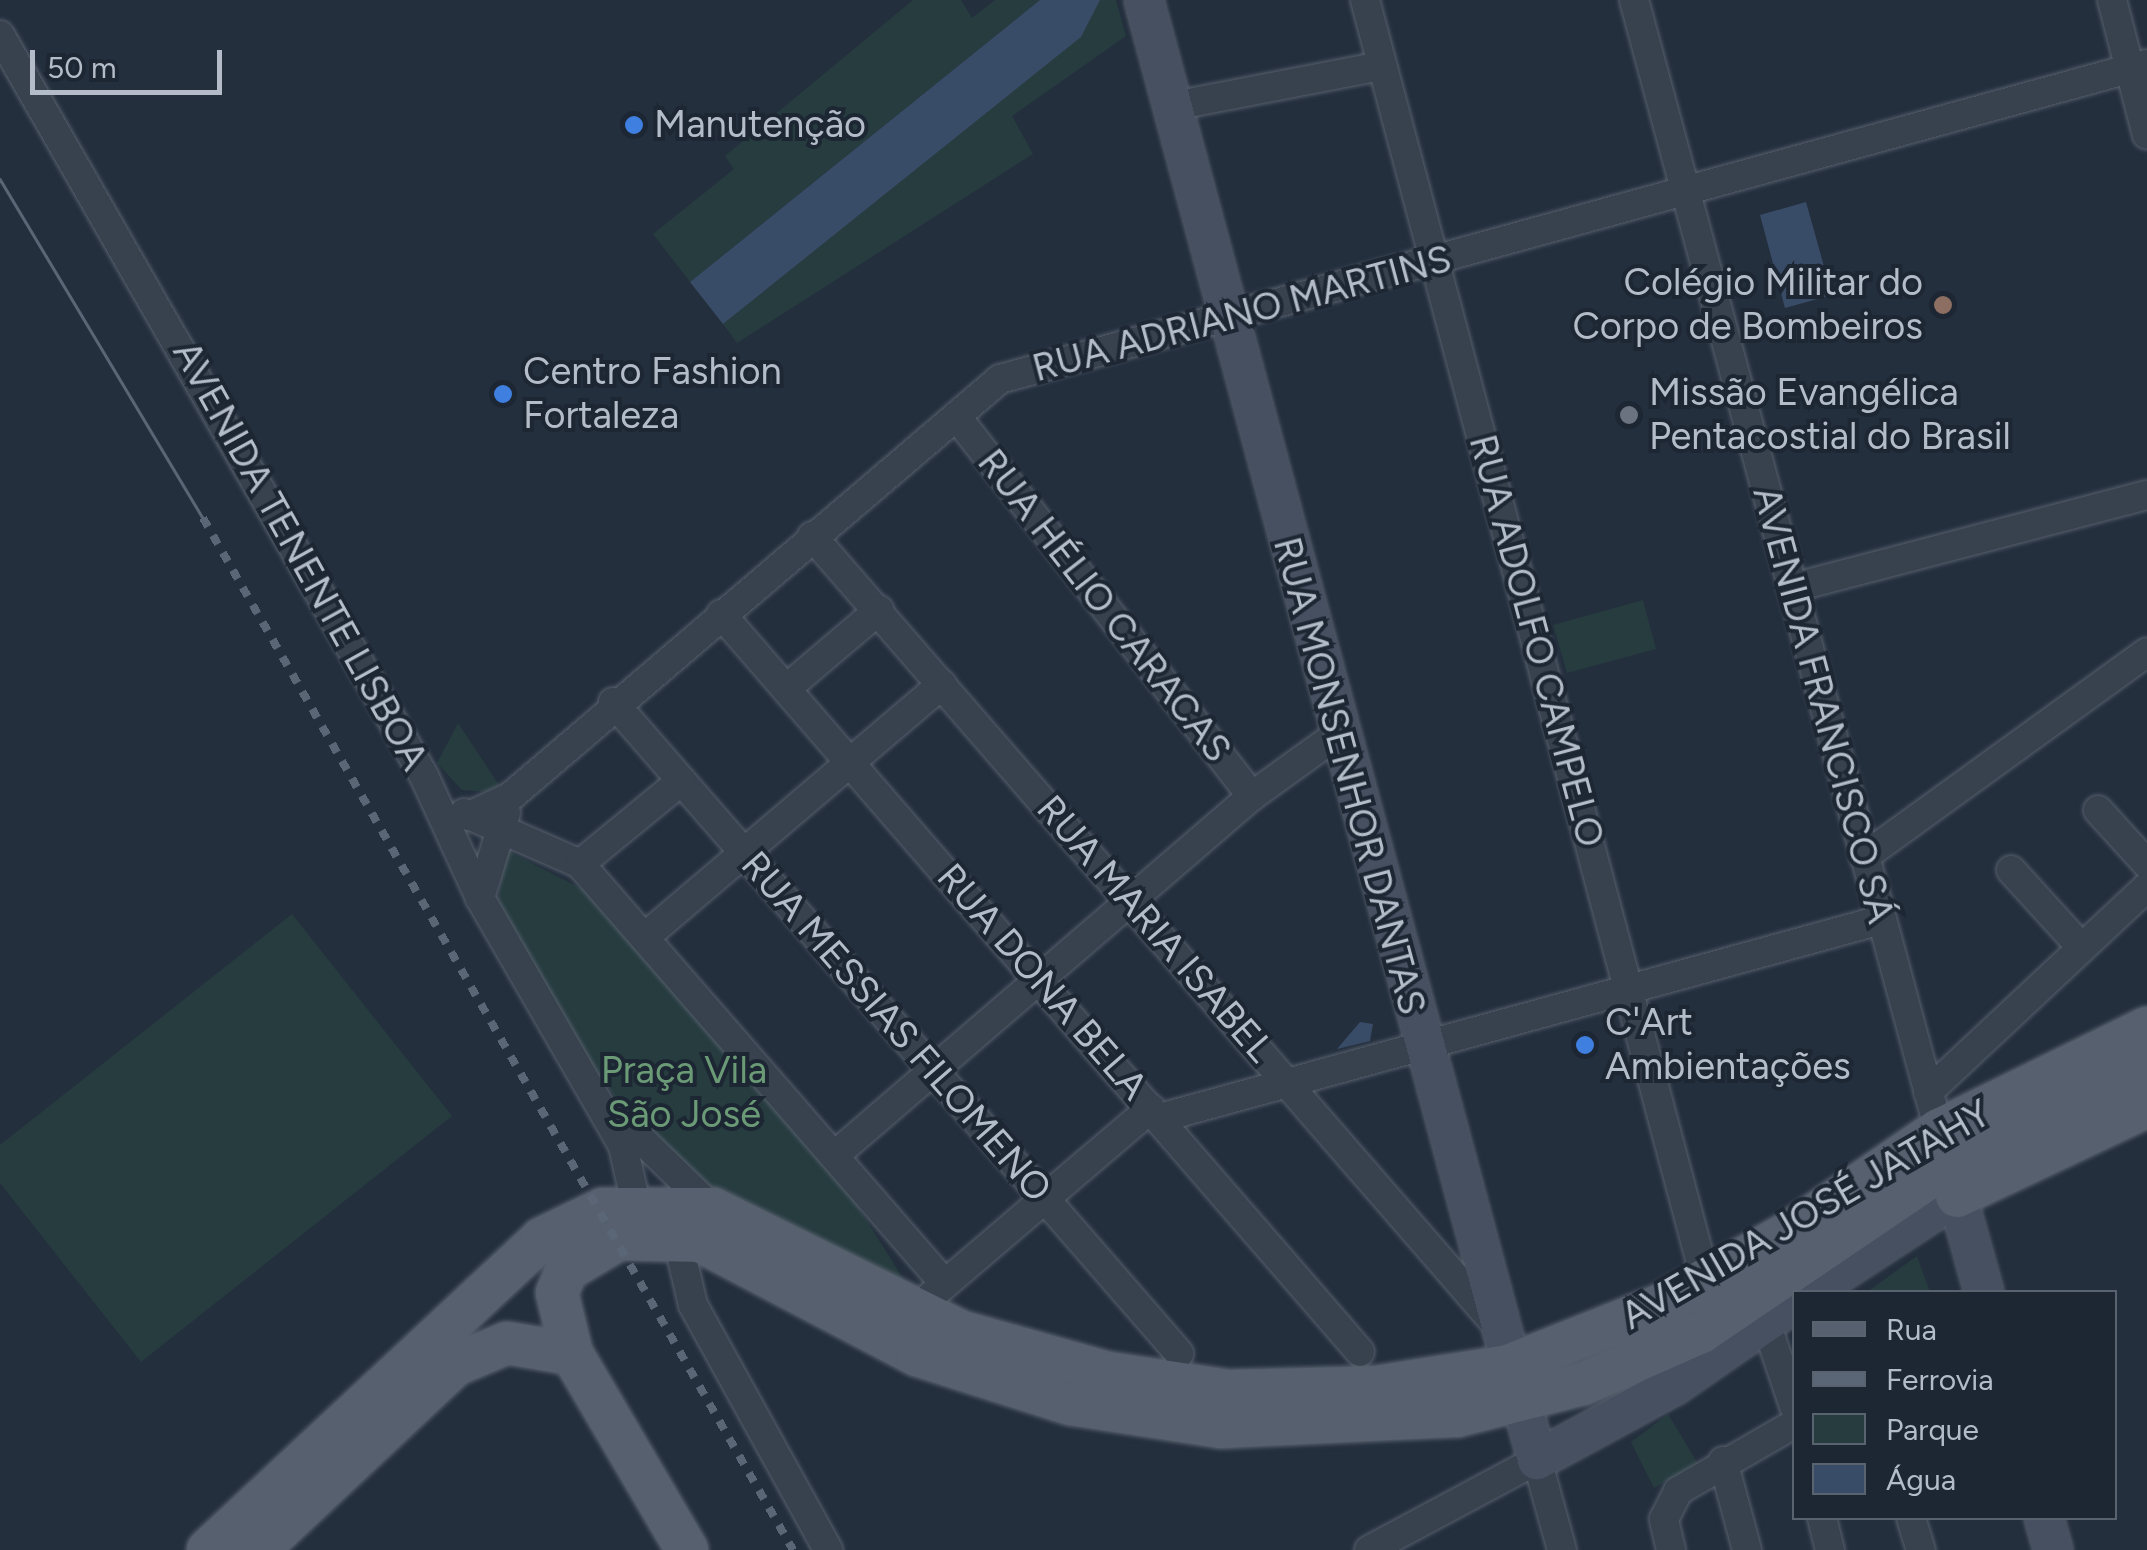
<!DOCTYPE html>
<html>
<head>
<meta charset="utf-8">
<style>
	body { margin:0 }
	#map { position:relative; width:2147px; height:1550px; overflow:hidden; background:#242f3e; font-family:Figtree,sans-serif }
	div>[style] { position:absolute }
	.green>* { inset:0; background:#263c3f }
	.water>* { inset:0; background:#394c67 }
	.roads { filter:drop-shadow(0 0 2px #565f6c) drop-shadow(0 0 2px #565f6c) }
	.minor>* { height:28px; margin:-14px; padding:0 14px; transform-origin:14px; border-radius:14px; background:#38414e }
	.secondary>* { height:38px; margin:-19px; padding:0 19px; transform-origin:19px; border-radius:19px; background:#465061 }
	.primary>* { height:42px; margin:-21px; padding:0 21px; transform-origin:21px; border-radius:21px; background:#56606e }
	.tram>* { height:2.5px; margin:-1.25px; padding:0 1.25px; transform-origin:1.25px; border-radius:1.25px; background:#5a6575 }
	.rail>* { height:8px; margin-top:-4px; transform-origin:0; background:repeating-linear-gradient(90deg,#5a6575 0 10px,transparent 0 20px) }
	.dots>* { width:28px; height:28px; translate:-50% -50%; box-sizing:border-box; border:5px solid #1d2633; border-radius:50% }
	span { translate:-50% -50%; white-space:nowrap; text-align:center; line-height:1.15; -webkit-text-stroke:8px #1d2633; paint-order:stroke }
	.poi-label { font-size:38px; color:#b4bcc9 }
	.left { translate:0 -50%; text-align:left }
	.right { translate:-100% -50%; text-align:right }
	.street-label { font-size:38px; color:#b4bcc9 }
	.park-label { font-size:38px; color:#6b9a76 }
	.legend { position:absolute; left:1792px; top:1290px; width:325px; height:230px; box-sizing:border-box; background:#1d2633; border:2px solid #59626f; margin:0; padding:12px 18px; list-style:none; font-size:30px; color:#b4bcc9 }
	.legend li { display:flex; align-items:center; gap:20px; height:50px }
	.legend b { width:50px; border:2px solid #59626f }
	.scale { position:absolute; left:30px; top:50px; width:192px; height:45px; box-sizing:border-box; border:5px solid #b4bcc9; border-top:0; padding-left:12px; font-size:30px; line-height:35px; white-space:nowrap; color:#b4bcc9; -webkit-text-stroke:8px #1d2633; paint-order:stroke }
</style>
</head>
<body>
<div id="map">
	<div class="green">
		<i style="clip-path:polygon(913px 0,961px 0,972px 18px,995px 0,1040px 0,690px 282px,653px 234px,734px 169px,725px 156px)"></i>
		<i style="clip-path:polygon(1100px 0,1116px 0,1126px 36px,1012px 116px,1033px 154px,737px 343px,723px 324px,1080px 37px)"></i>
		<i style="clip-path:polygon(1643px 600px,1656px 649px,1567px 673px,1553px 625px)"></i>
		<i style="clip-path:polygon(458px 723px,499px 785px,486px 792px,462px 790px,437px 763px)"></i>
		<i style="clip-path:polygon(506px 850px,590px 893px,849px 1192px,912px 1293px,696px 1183px,640px 1133px,562px 1022px,498px 899px)"></i>
		<i style="clip-path:polygon(292px 914px,452px 1116px,141px 1362px,0 1183px,0 1145px)"></i>
		<i style="clip-path:polygon(1917px 1256px,1930px 1292px,1867px 1292px)"></i>
		<i style="clip-path:polygon(1668px 1414px,1698px 1464px,1654px 1488px,1631px 1442px)"></i>
	</div>
	<div class="water">
		<i style="clip-path:polygon(1040px 0,1100px 0,1081px 37px,723px 324px,690px 282px)"></i>
		<i style="clip-path:polygon(1806px 202px,1832px 295px,1785px 308px,1760px 215px)"></i>
		<i style="clip-path:polygon(1360px 1022px,1373px 1024px,1370px 1041px,1337px 1049px)"></i>
	</div>
	<div class="roads">
		<div class="minor">
			<i style="left:1365px;top:0;width:1327px;rotate:75.1deg"></i>
			<i style="left:1634px;top:0;width:1170px;rotate:74.9deg"></i>
			<i style="left:2112px;top:0;width:139px;rotate:75.5deg"></i>
			<i style="left:0;top:35px;width:854px;rotate:60.22deg"></i>
			<i style="left:424px;top:776px;width:134px;rotate:65.3deg"></i>
			<i style="left:480px;top:898px;width:286px;rotate:60deg"></i>
			<i style="left:623px;top:1146px;width:59px;rotate:77.4deg"></i>
			<i style="left:1173px;top:106px;width:212px;rotate:-10.9deg"></i>
			<i style="left:956px;top:416px;width:482px;rotate:52.1deg"></i>
			<i style="left:812px;top:536px;width:1042px;rotate:49.05deg"></i>
			<i style="left:1792px;top:588px;width:367px;rotate:-14.7deg"></i>
			<i style="left:721px;top:614px;width:976px;rotate:49.11deg"></i>
			<i style="left:787px;top:688px;width:121px;rotate:-40.3deg"></i>
			<i style="left:613px;top:702px;width:863px;rotate:49deg"></i>
			<i style="left:2098px;top:810px;width:73px;rotate:47.8deg"></i>
			<i style="left:464px;top:813px;width:127px;rotate:23.7deg"></i>
			<i style="left:580px;top:864px;width:556px;rotate:49.01deg"></i>
			<i style="left:469px;top:816px;width:45px;rotate:-24.9deg"></i>
			<i style="left:510px;top:797px;width:644px;rotate:-40.47deg"></i>
			<i style="left:1000px;top:379px;width:1189px;rotate:-15.36deg"></i>
			<i style="left:1864px;top:857px;width:349px;rotate:-35.9deg"></i>
			<i style="left:580px;top:864px;width:131px;rotate:-39.4deg"></i>
			<i style="left:2011px;top:870px;width:105px;rotate:47.7deg"></i>
			<i style="left:480px;top:898px;width:89px;rotate:-73deg"></i>
			<i style="left:645px;top:937px;width:390px;rotate:-40.4deg"></i>
			<i style="left:1928px;top:1092px;width:300px;rotate:-43.1deg"></i>
			<i style="left:619px;top:1118px;width:131px;rotate:44.1deg"></i>
			<i style="left:1160px;top:1118px;width:748px;rotate:-15.36deg"></i>
			<i style="left:834px;top:1156px;width:552px;rotate:-40.74deg"></i>
			<i style="left:1252px;top:796px;width:106px;rotate:-35.8deg"></i>
			<i style="left:677px;top:1237px;width:70px;rotate:76.8deg"></i>
			<i style="left:693px;top:1305px;width:280px;rotate:61.1deg"></i>
			<i style="left:931px;top:1296px;width:289px;rotate:-40.5deg"></i>
			<i style="left:1766px;top:1323px;width:88px;rotate:71.4deg"></i>
			<i style="left:1723px;top:1461px;width:92px;rotate:74.9deg"></i>
			<i style="left:1822px;top:1518px;width:33px;rotate:76deg"></i>
			<i style="left:1911px;top:1518px;width:34px;rotate:73deg"></i>
			<i style="left:1369px;top:1550px;width:191px;rotate:-28.2deg"></i>
			<i style="left:1537px;top:1460px;width:93px;rotate:74.5deg"></i>
			<i style="left:1671px;top:1550px;width:32px;rotate:-103deg"></i>
			<i style="left:1664px;top:1519px;width:31px;rotate:-63deg"></i>
			<i style="left:1678px;top:1491px;width:134px;rotate:-30deg"></i>
		</div>
		<div class="secondary">
			<i style="left:1144px;top:0;width:1512px;rotate:74.93deg"></i>
			<i style="left:1537px;top:1460px;width:157px;rotate:-28.5deg"></i>
			<i style="left:1675px;top:1385px;width:145px;rotate:-34.6deg"></i>
			<i style="left:1951px;top:1174px;width:123px;rotate:74.4deg"></i>
			<i style="left:1810px;top:1292px;width:176px;rotate:-33.1deg"></i>
			<i style="left:2044px;top:1518px;width:33px;rotate:74deg"></i>
		</div>
		<div class="primary">
			<i style="left:1957px;top:1196px;width:210px;rotate:-25.3deg"></i>
			<i style="left:208px;top:1550px;width:456px;rotate:-43deg"></i>
			<i style="left:541px;top:1239px;width:69px;rotate:-25.8deg"></i>
			<i style="left:603px;top:1209px;width:110px"></i>
			<i style="left:713px;top:1209px;width:278px;rotate:26.3deg"></i>
			<i style="left:962px;top:1332px;width:152px;rotate:15.7deg"></i>
			<i style="left:1108px;top:1373px;width:122px;rotate:8.5deg"></i>
			<i style="left:1229px;top:1391px;width:148px;rotate:-1.5deg"></i>
			<i style="left:1377px;top:1387px;width:133px;rotate:-9.1deg"></i>
			<i style="left:1508px;top:1366px;width:165px;rotate:-21.7deg"></i>
			<i style="left:1661px;top:1305px;width:148px;rotate:-29.5deg"></i>
			<i style="left:1790px;top:1232px;width:181px;rotate:-34.4deg"></i>
			<i style="left:1939px;top:1130px;width:232px;rotate:-26.1deg"></i>
			<i style="left:258px;top:1550px;width:270px;rotate:-43.2deg"></i>
			<i style="left:455px;top:1365px;width:56px;rotate:-22.9deg"></i>
			<i style="left:507px;top:1343px;width:66px;rotate:9.6deg"></i>
			<i style="left:687px;top:1550px;width:227px;rotate:-120.4deg"></i>
			<i style="left:572px;top:1354px;width:63px;rotate:-103.8deg"></i>
			<i style="left:557px;top:1293px;width:25px;rotate:-67deg"></i>
			<i style="left:567px;top:1270px;width:61px;rotate:-30.8deg"></i>
			<i style="left:619px;top:1239px;width:81px;rotate:1.4deg"></i>
			<i style="left:700px;top:1241px;width:245px;rotate:27.7deg"></i>
			<i style="left:917px;top:1355px;width:162px;rotate:17.7deg"></i>
			<i style="left:1071px;top:1404px;width:152px;rotate:8.7deg"></i>
			<i style="left:1221px;top:1427px;width:236px;rotate:-2.7deg"></i>
			<i style="left:1457px;top:1416px;width:130px;rotate:-14.3deg"></i>
			<i style="left:1583px;top:1384px;width:129px;rotate:-23.8deg"></i>
			<i style="left:1701px;top:1332px;width:298px;rotate:-34.1deg"></i>
			<i style="left:1948px;top:1165px;width:221px;rotate:-25.8deg"></i>
		</div>
	</div>
	<div class="tram">
		<i style="left:0;top:179px;width:395px;rotate:59.1deg"></i>
	</div>
	<div class="rail">
		<i style="left:203px;top:518px;width:1189px;rotate:60.24deg"></i>
	</div>
	<div class="dots">
		<i style="left:634px;top:125px;background:#3f7fe0"></i>
		<i style="left:1943px;top:305px;background:#8d6e63"></i>
		<i style="left:503px;top:394px;background:#3f7fe0"></i>
		<i style="left:1629px;top:415px;background:#6b7280"></i>
		<i style="left:1585px;top:1045px;background:#3f7fe0"></i>
	</div>
	<div class="poi-label">
		<span class="left" style="left:654px;top:125px">Manutenção</span>
		<span class="right" style="left:1923px;top:305px">Colégio Militar do<br>Corpo de Bombeiros</span>
		<span class="left" style="left:523px;top:394px">Centro Fashion<br>Fortaleza</span>
		<span class="left" style="left:1649px;top:415px">Missão Evangélica<br>Pentacostial do Brasil</span>
		<span class="left" style="left:1605px;top:1045px">C'Art<br>Ambientações</span>
	</div>
	<div class="street-label">
		<span style="left:1242px;top:314px;rotate:-15deg">RUA ADRIANO MARTINS</span>
		<span style="left:300px;top:556px;rotate:61deg">AVENIDA TENENTE LISBOA</span>
		<span style="left:1104px;top:606px;rotate:52deg">RUA HÉLIO CARACAS</span>
		<span style="left:1536px;top:641px;rotate:75deg">RUA ADOLFO CAMPELO</span>
		<span style="left:1823px;top:705px;rotate:75deg">AVENIDA FRANCISCO SÁ</span>
		<span style="left:1349px;top:776px;rotate:75deg">RUA MONSENHOR DANTAS</span>
		<span style="left:1155px;top:929px;rotate:49deg">RUA MARIA ISABEL</span>
		<span style="left:1042px;top:982px;rotate:49deg">RUA DONA BELA</span>
		<span style="left:896px;top:1027px;rotate:49deg">RUA MESSIAS FILOMENO</span>
		<span style="left:1806px;top:1215px;rotate:-30deg">AVENIDA JOSÉ JATAHY</span>
	</div>
	<div class="park-label">
		<span style="left:684px;top:1093px">Praça Vila<br>São José</span>
	</div>
	<ul class="legend">
	<li><b style="height:12px;background:#56606e"></b>Rua</li>
	<li><b style="height:12px;background:#5a6575"></b>Ferrovia</li>
	<li><b style="height:28px;background:#263c3f"></b>Parque</li>
	<li><b style="height:28px;background:#394c67"></b>Água</li>
	</ul>
	<div class="scale">50 m</div>
</div>
</body>
</html>
